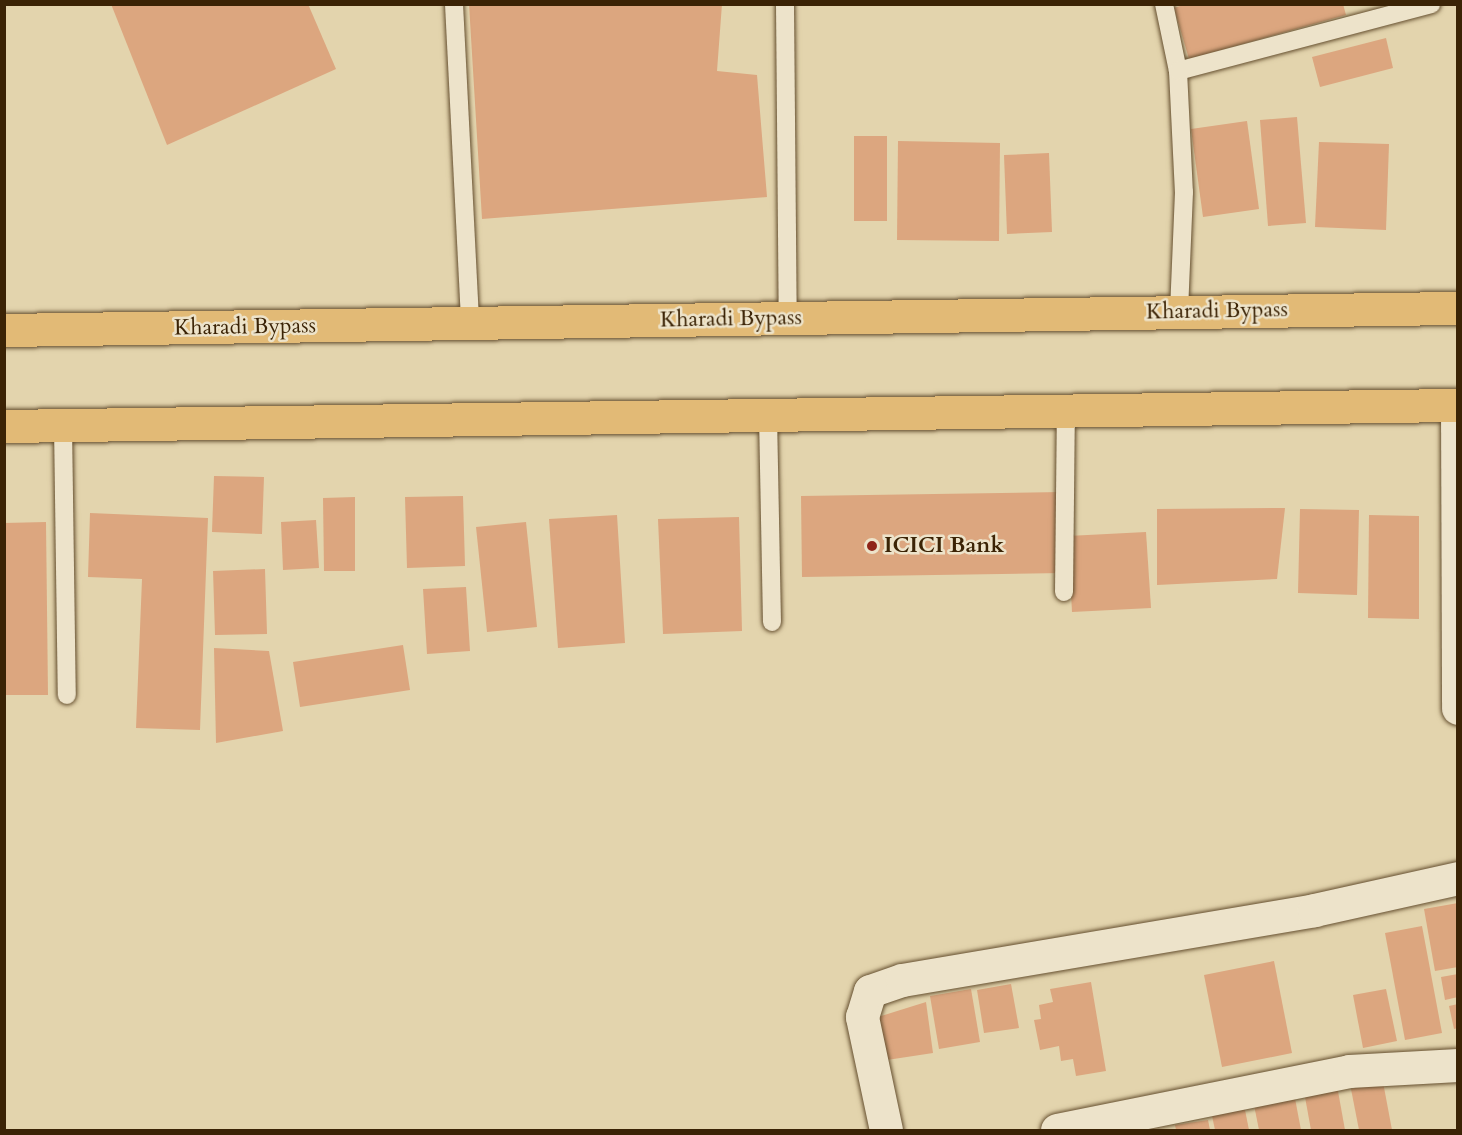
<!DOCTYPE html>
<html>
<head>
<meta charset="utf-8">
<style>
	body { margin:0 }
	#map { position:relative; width:1462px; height:1135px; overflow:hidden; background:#e3d4ad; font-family:Cardo,serif }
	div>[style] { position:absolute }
	.building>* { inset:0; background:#dca67f }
	.roads { filter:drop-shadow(0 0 2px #654f2f) drop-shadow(0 0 2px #654f2f) }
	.service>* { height:18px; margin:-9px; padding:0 9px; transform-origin:9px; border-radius:9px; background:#ede3ca }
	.minor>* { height:33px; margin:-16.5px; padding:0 16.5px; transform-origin:16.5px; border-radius:16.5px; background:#ede3ca }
	.trunk>* { height:33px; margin:-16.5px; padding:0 16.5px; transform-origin:16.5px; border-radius:16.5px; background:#e2ba76 }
	.dots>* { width:16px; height:16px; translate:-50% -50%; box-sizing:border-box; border:3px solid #ede3ca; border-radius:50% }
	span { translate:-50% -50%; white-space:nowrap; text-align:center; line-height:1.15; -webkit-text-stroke:5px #ede3ca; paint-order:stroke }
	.street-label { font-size:22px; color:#3b2305 }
	.poi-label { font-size:22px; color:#3b2305; font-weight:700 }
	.left { translate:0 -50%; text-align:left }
	.frame { position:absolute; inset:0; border:6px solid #3b2305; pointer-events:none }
</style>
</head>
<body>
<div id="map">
	<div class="building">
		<i style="clip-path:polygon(111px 4px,308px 4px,336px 69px,167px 145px)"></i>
		<i style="clip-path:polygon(469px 4px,722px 4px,717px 71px,757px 75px,767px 197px,482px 219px)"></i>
		<i style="clip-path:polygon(1186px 4px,1343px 4px,1346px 15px,1189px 59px,1174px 8px)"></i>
		<i style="clip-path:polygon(1386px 38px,1393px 68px,1320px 87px,1312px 57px)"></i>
		<i style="clip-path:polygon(1297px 117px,1306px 223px,1268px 226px,1260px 120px)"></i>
		<i style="clip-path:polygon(1247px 121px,1259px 209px,1203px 217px,1191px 129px)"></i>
		<i style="clip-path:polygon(854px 136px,887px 136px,887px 221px,854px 221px)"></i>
		<i style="clip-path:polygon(898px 141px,1000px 143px,999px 241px,897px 240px)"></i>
		<i style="clip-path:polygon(1319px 142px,1389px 144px,1386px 230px,1315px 227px)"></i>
		<i style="clip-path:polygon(1049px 153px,1052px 232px,1007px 234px,1004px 155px)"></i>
		<i style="clip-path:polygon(214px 476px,264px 477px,262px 534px,212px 532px)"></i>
		<i style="clip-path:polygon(1062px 492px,1063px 573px,802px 577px,801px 496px)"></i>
		<i style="clip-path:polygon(463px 496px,465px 566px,407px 568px,405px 497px)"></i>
		<i style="clip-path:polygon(355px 497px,355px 571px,324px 571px,323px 498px)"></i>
		<i style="clip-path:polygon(1285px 508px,1277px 579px,1157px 585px,1157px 509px)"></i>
		<i style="clip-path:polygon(1300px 509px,1359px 510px,1357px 595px,1298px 593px)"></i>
		<i style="clip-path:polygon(90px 513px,208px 518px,200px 730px,136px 728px,142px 579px,88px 577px)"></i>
		<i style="clip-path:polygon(617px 515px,625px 643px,558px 648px,549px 519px)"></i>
		<i style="clip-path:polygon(1369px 515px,1419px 516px,1419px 619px,1368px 618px)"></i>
		<i style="clip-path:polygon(739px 517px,742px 631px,663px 634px,658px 519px)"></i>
		<i style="clip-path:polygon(316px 520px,319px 568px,283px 570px,281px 522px)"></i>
		<i style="clip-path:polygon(46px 522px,48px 695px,4px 695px,4px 523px)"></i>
		<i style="clip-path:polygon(526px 522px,537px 627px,487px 632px,476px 527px)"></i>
		<i style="clip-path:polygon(1146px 532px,1151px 608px,1072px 612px,1068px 536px)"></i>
		<i style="clip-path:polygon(265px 569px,267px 634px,215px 635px,213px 571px)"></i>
		<i style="clip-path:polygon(466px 587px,470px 651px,427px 654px,423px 589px)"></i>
		<i style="clip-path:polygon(403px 645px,410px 690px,300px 707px,293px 662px)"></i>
		<i style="clip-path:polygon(214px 648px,269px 651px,283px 731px,216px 743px)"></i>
		<i style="clip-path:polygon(1458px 903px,1458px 967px,1435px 971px,1424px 909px)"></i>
		<i style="clip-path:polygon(1422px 926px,1442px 1033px,1405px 1040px,1385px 933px)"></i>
		<i style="clip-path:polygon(1274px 961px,1292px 1053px,1222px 1067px,1204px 975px)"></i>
		<i style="clip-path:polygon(1458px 974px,1458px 997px,1445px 1000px,1441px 977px)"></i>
		<i style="clip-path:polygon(1091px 982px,1106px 1071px,1076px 1076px,1073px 1059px,1061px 1061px,1059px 1046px,1040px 1050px,1034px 1020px,1041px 1019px,1039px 1005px,1053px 1002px,1050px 989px)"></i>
		<i style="clip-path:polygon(1011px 984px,1019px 1028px,984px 1033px,977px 990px)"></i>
		<i style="clip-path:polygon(971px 989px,980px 1042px,939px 1049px,930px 996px)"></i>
		<i style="clip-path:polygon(1386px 989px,1397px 1041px,1363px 1048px,1353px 995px)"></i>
		<i style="clip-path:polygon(926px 1002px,933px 1053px,887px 1060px,878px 1017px)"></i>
		<i style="clip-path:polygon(1458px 1004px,1458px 1028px,1454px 1029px,1449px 1006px)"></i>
		<i style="clip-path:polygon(1336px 1080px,1345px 1130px,1311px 1130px,1303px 1086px)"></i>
		<i style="clip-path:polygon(1383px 1082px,1392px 1130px,1359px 1130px,1351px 1089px)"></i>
		<i style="clip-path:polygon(1293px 1088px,1301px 1130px,1259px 1130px,1252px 1095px)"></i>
		<i style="clip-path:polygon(1244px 1105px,1249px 1130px,1215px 1130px,1211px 1111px)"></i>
		<i style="clip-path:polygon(1208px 1120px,1210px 1130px,1176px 1130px,1175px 1125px)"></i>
	</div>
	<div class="roads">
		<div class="service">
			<i style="left:454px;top:4px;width:319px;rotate:87.1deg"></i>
			<i style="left:785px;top:4px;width:314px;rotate:89.5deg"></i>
			<i style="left:1164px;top:4px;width:68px;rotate:78.2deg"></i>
			<i style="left:1178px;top:71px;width:121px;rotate:87.2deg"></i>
			<i style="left:1184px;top:192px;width:120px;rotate:92.4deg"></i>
			<i style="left:1178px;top:71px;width:262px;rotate:-14.8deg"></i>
			<i style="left:768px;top:415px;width:207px;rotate:88.9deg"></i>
			<i style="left:63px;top:425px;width:270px;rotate:89.2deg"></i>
			<i style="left:1064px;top:592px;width:182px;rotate:-89.4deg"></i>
		</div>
		<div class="minor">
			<i style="left:1457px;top:405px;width:303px;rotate:89.8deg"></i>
			<i style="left:886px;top:1130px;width:116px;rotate:-102deg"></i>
			<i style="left:862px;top:1017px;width:27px;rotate:-73deg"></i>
			<i style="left:870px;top:991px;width:34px;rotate:-19deg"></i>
			<i style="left:902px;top:980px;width:418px;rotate:-9.6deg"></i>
			<i style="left:1314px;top:910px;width:148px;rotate:-12.5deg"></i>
			<i style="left:1057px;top:1130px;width:298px;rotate:-11.4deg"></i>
			<i style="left:1349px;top:1071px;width:109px;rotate:-3.2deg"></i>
		</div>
		<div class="trunk">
			<i style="left:4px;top:330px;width:1454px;rotate:-0.87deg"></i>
			<i style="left:4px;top:426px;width:1454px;rotate:-0.83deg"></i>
		</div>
	</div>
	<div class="dots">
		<i style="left:872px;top:546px;background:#8f2418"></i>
	</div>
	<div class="street-label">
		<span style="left:1217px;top:311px;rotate:-1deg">Kharadi Bypass</span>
		<span style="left:731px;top:319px;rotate:-1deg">Kharadi Bypass</span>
		<span style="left:245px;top:327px;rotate:-1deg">Kharadi Bypass</span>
	</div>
	<div class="poi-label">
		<span class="left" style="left:884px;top:546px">ICICI Bank</span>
	</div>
	<div class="frame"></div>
</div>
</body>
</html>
